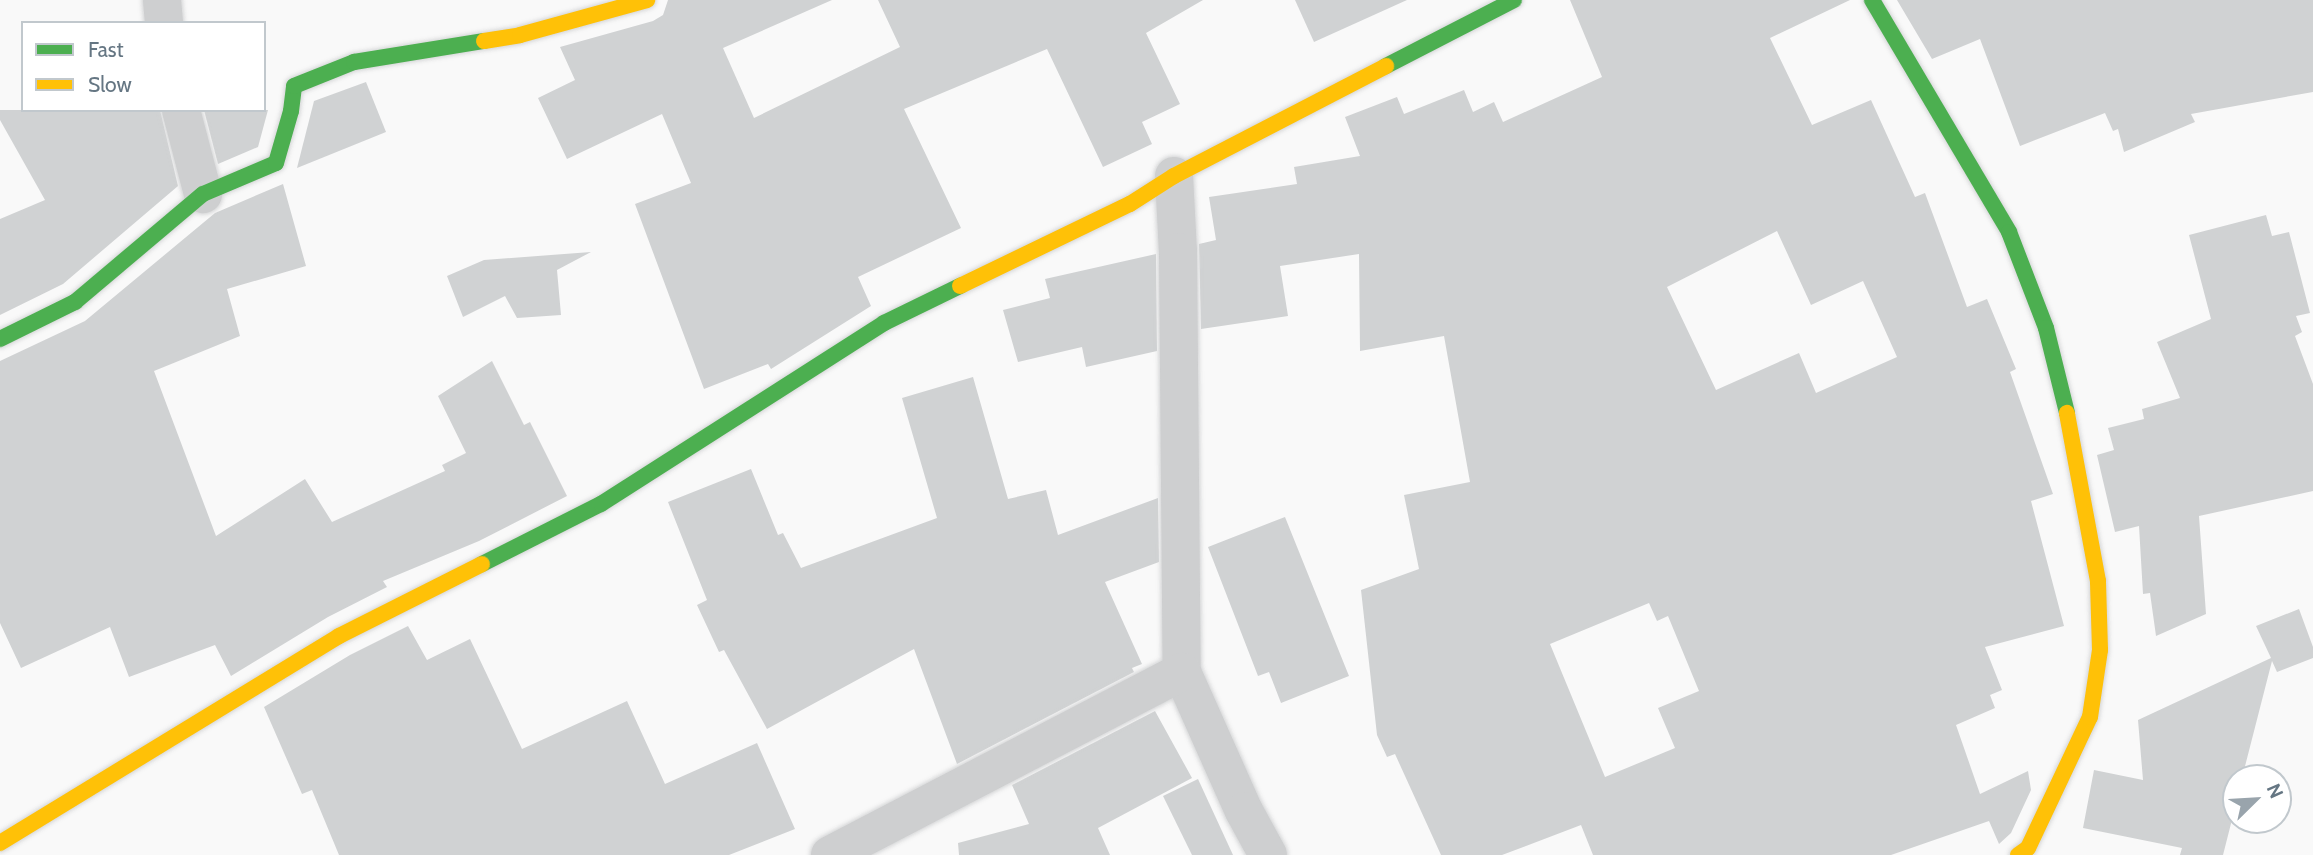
<!DOCTYPE html>
<html>
<head>
<meta charset="utf-8">
<style>
	body { margin:0 }
	#map { position:relative; width:2313px; height:855px; overflow:hidden; background:#f9f9f9; font-family:Cabin,sans-serif }
	div>[style] { position:absolute }
	.building>* { inset:0; background:#d0d2d3 }
	.roads { filter:drop-shadow(0 0 2px #d5d6d7) drop-shadow(0 0 2px #d5d6d7) }
	.street>* { height:38px; margin:-19px; padding:0 19px; transform-origin:19px; border-radius:19px; background:#cecfd0 }
	.fast>* { height:16px; margin:-8px; padding:0 8px; transform-origin:8px; border-radius:8px; background:#4caf50 }
	.slow>* { height:16px; margin:-8px; padding:0 8px; transform-origin:8px; border-radius:8px; background:#ffc107 }
	span { translate:-50% -50%; white-space:nowrap; text-align:center; line-height:1.15; -webkit-text-stroke:7px #fff; paint-order:stroke }
	.legend { position:absolute; left:21px; top:21px; width:245px; height:91px; box-sizing:border-box; background:#fff; border:2px solid #c1c8cd; margin:0; padding:9px 12px; list-style:none; font-size:21px; color:#657683 }
	.legend li { display:flex; align-items:center; gap:14px; height:35px }
	.legend b { width:35px; border:2px solid #c1c8cd }
	.north { position:absolute; left:2222px; top:764px; width:70px; height:70px; box-sizing:border-box; background:#fff; border:2px solid #c1c8cd; border-radius:50%; rotate:66deg; font-size:19px; font-weight:700; line-height:28px; text-align:center; color:#657683 }
	.north::after { content:''; display:block; margin:auto; width:24px; height:32px; background:#99a4ac; clip-path:polygon(50% 0,100% 100%,50% 72%,0 100%) }
</style>
</head>
<body>
<div id="map">
	<div class="building">
		<i style="clip-path:polygon(668px 0,832px 0,723px 48px,754px 118px,900px 47px,878px 0,1203px 0,1146px 33px,1180px 104px,1142px 122px,1152px 144px,1103px 167px,1047px 49px,904px 109px,961px 228px,858px 277px,871px 306px,771px 369px,768px 364px,704px 389px,635px 204px,691px 183px,662px 114px,567px 159px,538px 98px,575px 80px,560px 47px,653px 21px,663px 15px)"></i>
		<i style="clip-path:polygon(1295px 0,1407px 0,1314px 42px)"></i>
		<i style="clip-path:polygon(evenodd,1570px 0,1850px 0,1770px 38px,1812px 125px,1871px 100px,1915px 197px,1925px 193px,1967px 307px,1987px 299px,2016px 369px,2010px 372px,2053px 494px,2031px 501px,2064px 626px,1985px 647px,2002px 690px,1990px 695px,1995px 708px,1956px 725px,1980px 794px,2028px 771px,2031px 790px,2011px 833px,1999px 844px,1989px 821px,1891px 855px,1593px 855px,1581px 825px,1502px 855px,1441px 855px,1395px 754px,1387px 757px,1377px 735px,1361px 590px,1419px 569px,1404px 495px,1470px 482px,1444px 336px,1360px 351px,1359px 254px,1280px 266px,1288px 316px,1201px 329px,1199px 244px,1216px 240px,1209px 197px,1297px 184px,1294px 167px,1360px 156px,1345px 117px,1397px 97px,1404px 114px,1464px 90px,1473px 112px,1494px 102px,1503px 122px,1602px 77px,1570px 0,1777px 231px,1811px 305px,1863px 281px,1897px 357px,1816px 393px,1799px 353px,1716px 390px,1667px 287px,1777px 231px,1570px 0,1649px 603px,1657px 621px,1668px 616px,1699px 691px,1658px 708px,1675px 748px,1605px 777px,1550px 644px,1649px 603px)"></i>
		<i style="clip-path:polygon(1897px 0,2313px 0,2313px 92px,2191px 114px,2195px 122px,2124px 152px,2118px 129px,2113px 131px,2105px 113px,2020px 146px,1980px 39px,1932px 59px)"></i>
		<i style="clip-path:polygon(366px 82px,386px 132px,297px 168px,314px 101px)"></i>
		<i style="clip-path:polygon(0 110px,160px 110px,178px 186px,63px 284px,0 315px,0 219px,45px 200px,0 120px)"></i>
		<i style="clip-path:polygon(204px 110px,268px 110px,258px 147px,218px 164px)"></i>
		<i style="clip-path:polygon(283px 184px,306px 266px,227px 289px,240px 336px,154px 371px,216px 536px,305px 479px,332px 522px,445px 471px,442px 465px,466px 453px,438px 396px,492px 361px,524px 425px,530px 422px,567px 496px,479px 541px,383px 581px,387px 587px,328px 617px,231px 676px,215px 645px,129px 677px,110px 627px,21px 668px,0 623px,0 361px,85px 321px,215px 213px)"></i>
		<i style="clip-path:polygon(2266px 215px,2272px 236px,2289px 232px,2310px 313px,2296px 316px,2302px 332px,2295px 336px,2313px 384px,2313px 491px,2199px 516px,2206px 614px,2156px 636px,2150px 593px,2143px 594px,2139px 526px,2115px 532px,2097px 455px,2114px 450px,2108px 428px,2144px 419px,2142px 409px,2180px 398px,2157px 342px,2211px 319px,2189px 235px)"></i>
		<i style="clip-path:polygon(591px 252px,557px 270px,561px 315px,517px 318px,505px 296px,463px 317px,447px 276px,484px 260px)"></i>
		<i style="clip-path:polygon(1156px 254px,1157px 351px,1086px 367px,1082px 347px,1018px 362px,1003px 310px,1050px 298px,1045px 279px)"></i>
		<i style="clip-path:polygon(973px 377px,1008px 499px,1046px 490px,1058px 535px,1158px 498px,1159px 562px,1105px 582px,1142px 664px,1132px 668px,1134px 672px,957px 764px,914px 649px,767px 729px,724px 650px,719px 652px,697px 605px,707px 600px,668px 502px,751px 469px,778px 535px,783px 533px,801px 568px,937px 518px,902px 398px)"></i>
		<i style="clip-path:polygon(1285px 517px,1349px 676px,1281px 703px,1269px 672px,1258px 676px,1208px 547px)"></i>
		<i style="clip-path:polygon(2299px 609px,2313px 647px,2313px 658px,2277px 672px,2272px 661px,2242px 778px,2236px 778px,2236px 804px,2223px 855px,2180px 855px,2182px 848px,2083px 828px,2094px 770px,2143px 780px,2138px 720px,2271px 658px,2256px 626px)"></i>
		<i style="clip-path:polygon(408px 626px,427px 660px,470px 639px,522px 749px,627px 701px,665px 784px,757px 743px,795px 829px,729px 855px,339px 855px,312px 790px,302px 794px,264px 707px,350px 655px)"></i>
		<i style="clip-path:polygon(1155px 711px,1192px 778px,1098px 828px,1110px 855px,959px 855px,958px 843px,1029px 824px,1012px 785px)"></i>
		<i style="clip-path:polygon(1198px 779px,1233px 855px,1192px 855px,1163px 796px)"></i>
	</div>
	<div class="roads">
		<div class="street">
			<i style="left:162px;top:0;width:23px;rotate:85deg"></i>
			<i style="left:181px;top:110px;width:87px;rotate:75.3deg"></i>
			<i style="left:1174px;top:176px;width:76px;rotate:87deg"></i>
			<i style="left:1178px;top:252px;width:420px;rotate:89.5deg"></i>
			<i style="left:1182px;top:672px;width:152px;rotate:66deg"></i>
			<i style="left:1244px;top:811px;width:50px;rotate:61.4deg"></i>
			<i style="left:830px;top:855px;width:397px;rotate:-27.5deg"></i>
		</div>
		<div class="fast">
			<i style="left:1872px;top:0;width:269px;rotate:59.4deg"></i>
			<i style="left:2009px;top:232px;width:103px;rotate:68.9deg"></i>
			<i style="left:2046px;top:328px;width:88px;rotate:76.1deg"></i>
			<i style="left:1386px;top:66px;width:144px;rotate:-27.3deg"></i>
			<i style="left:0;top:339px;width:84px;rotate:-26.3deg"></i>
			<i style="left:75px;top:302px;width:167px;rotate:-40.2deg"></i>
			<i style="left:203px;top:194px;width:79px;rotate:-23deg"></i>
			<i style="left:276px;top:163px;width:54px;rotate:-73.9deg"></i>
			<i style="left:291px;top:111px;width:25px;rotate:-83deg"></i>
			<i style="left:294px;top:86px;width:65px;rotate:-21.8deg"></i>
			<i style="left:354px;top:62px;width:132px;rotate:-9.2deg"></i>
			<i style="left:482px;top:564px;width:133px;rotate:-26.8deg"></i>
			<i style="left:601px;top:504px;width:336px;rotate:-32.6deg"></i>
			<i style="left:884px;top:323px;width:85px;rotate:-26deg"></i>
		</div>
		<div class="slow">
			<i style="left:484px;top:41px;width:36px;rotate:-9deg"></i>
			<i style="left:520px;top:35px;width:132px;rotate:-15.4deg"></i>
			<i style="left:960px;top:286px;width:189px;rotate:-25.8deg"></i>
			<i style="left:1130px;top:204px;width:52px;rotate:-32.5deg"></i>
			<i style="left:1174px;top:176px;width:239px;rotate:-27.4deg"></i>
			<i style="left:0;top:843px;width:397px;rotate:-31.4deg"></i>
			<i style="left:339px;top:636px;width:160px;rotate:-26.7deg"></i>
			<i style="left:2018px;top:855px;width:12px;rotate:-35deg"></i>
			<i style="left:2028px;top:848px;width:145px;rotate:-64.7deg"></i>
			<i style="left:2090px;top:717px;width:68px;rotate:-81.5deg"></i>
			<i style="left:2100px;top:650px;width:69px;rotate:-91.7deg"></i>
			<i style="left:2098px;top:581px;width:171px;rotate:-100.5deg"></i>
		</div>
	</div>
	<ul class="legend">
	<li><b style="height:9px;background:#4caf50"></b>Fast</li>
	<li><b style="height:9px;background:#ffc107"></b>Slow</li>
	</ul>
	<div class="north">N</div>
</div>
</body>
</html>
